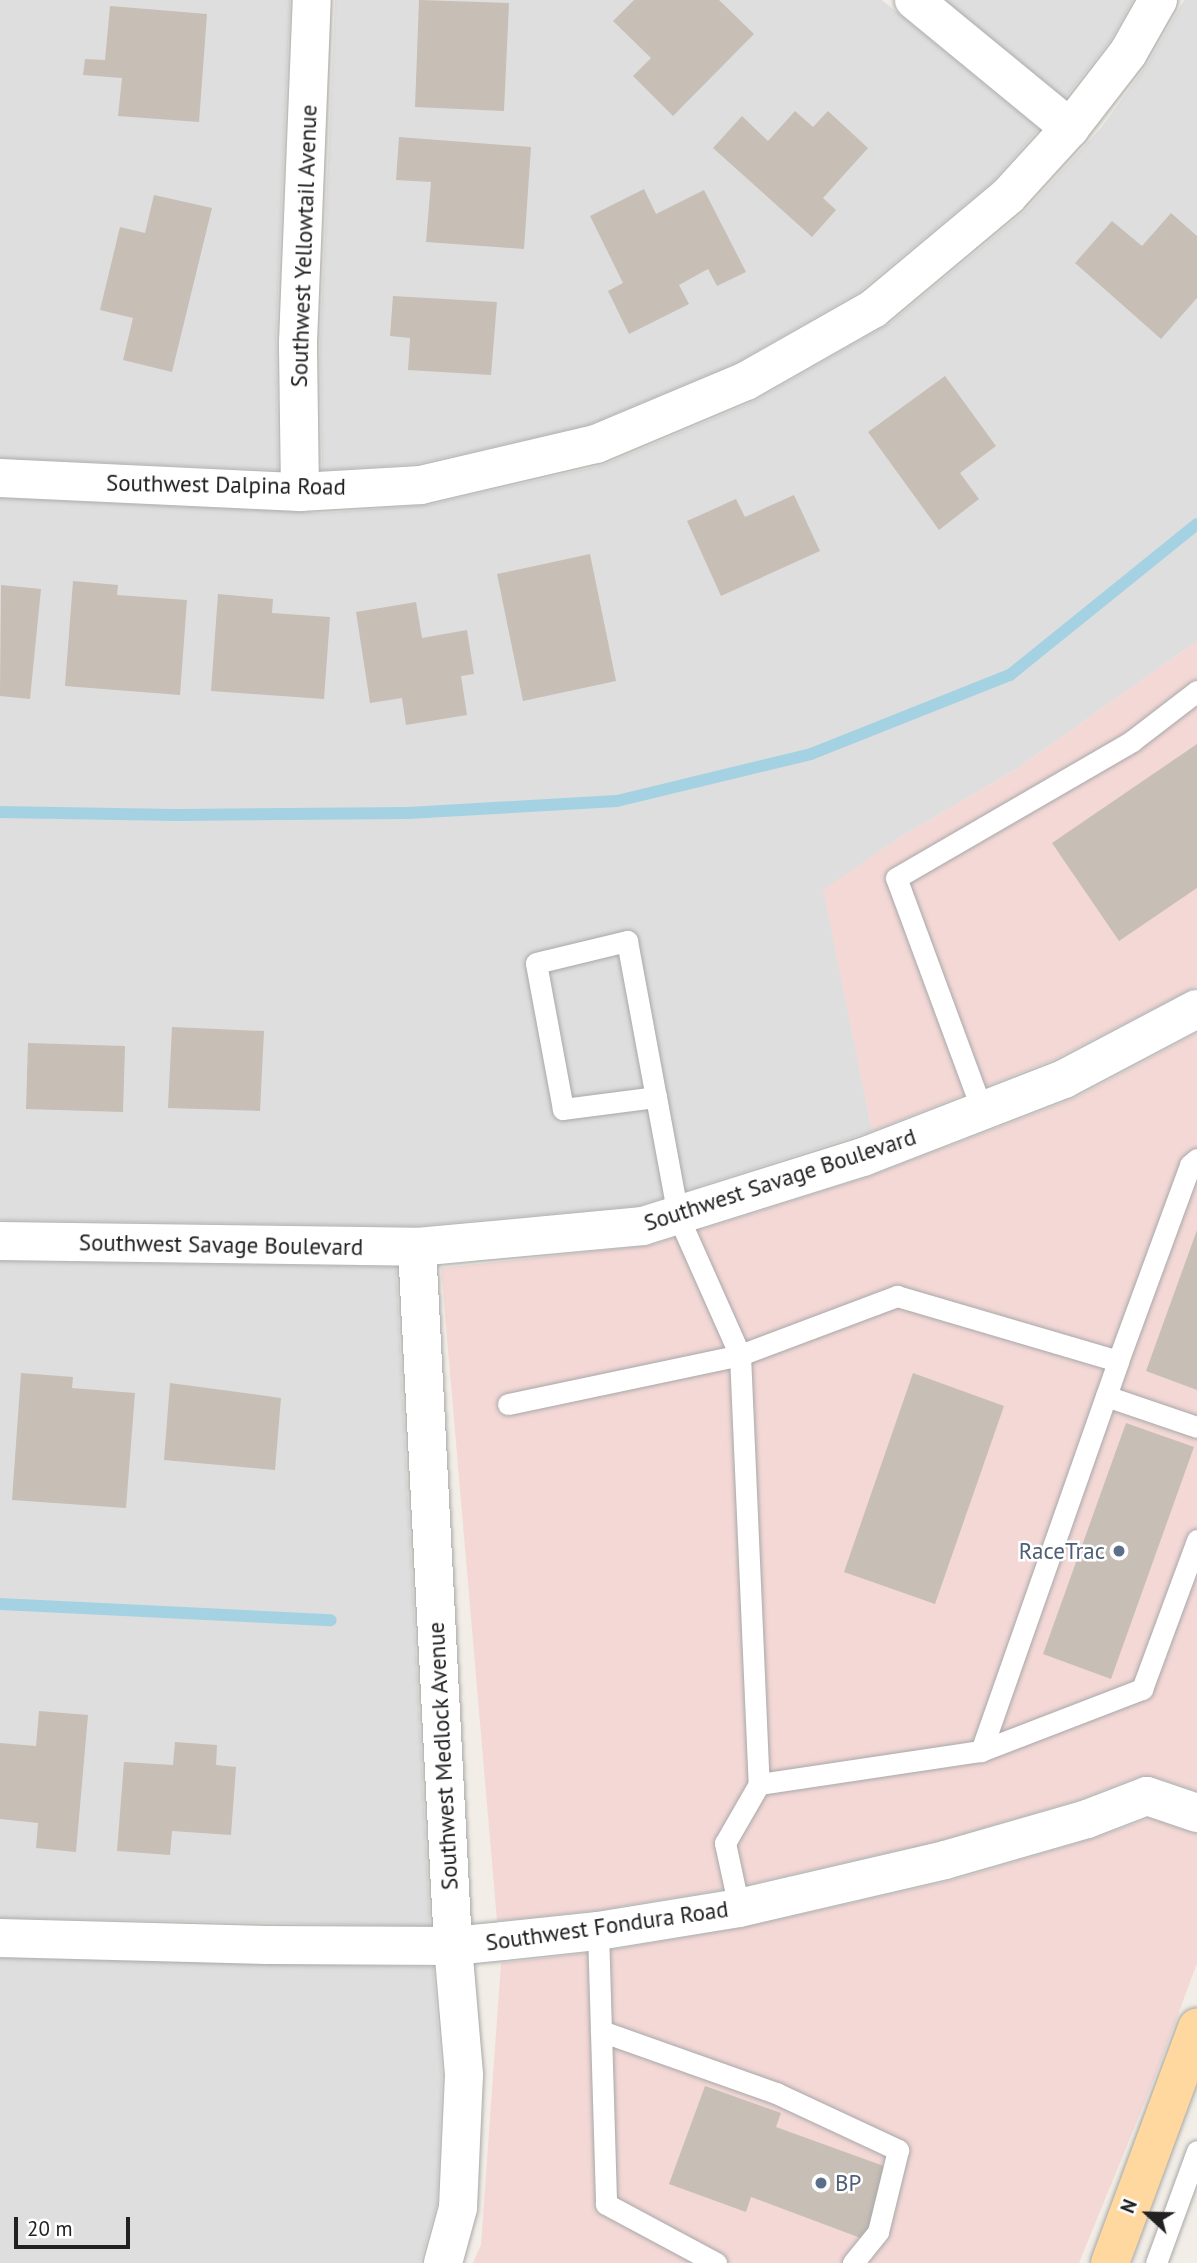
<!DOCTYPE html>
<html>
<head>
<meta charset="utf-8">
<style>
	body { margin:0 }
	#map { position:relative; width:1197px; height:2263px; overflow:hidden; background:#f2eee7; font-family:"PT Sans",sans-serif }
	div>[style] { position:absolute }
	.residential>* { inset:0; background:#dfdede }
	.commercial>* { inset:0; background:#f3d8d6 }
	.stream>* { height:12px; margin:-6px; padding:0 6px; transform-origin:6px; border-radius:6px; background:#a5d2e2 }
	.building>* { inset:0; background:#c7beb6 }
	.roads { filter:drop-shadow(0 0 2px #a8a8a8) drop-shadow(0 0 2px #a8a8a8) }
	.service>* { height:21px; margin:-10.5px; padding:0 10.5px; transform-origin:10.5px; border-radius:10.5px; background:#fff }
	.minor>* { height:38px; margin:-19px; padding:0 19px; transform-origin:19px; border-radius:19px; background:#fff }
	.tertiary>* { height:38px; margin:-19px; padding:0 19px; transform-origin:19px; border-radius:19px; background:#fff }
	.primary>* { height:38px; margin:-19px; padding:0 19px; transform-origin:19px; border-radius:19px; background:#ffd89f }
	.dots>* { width:19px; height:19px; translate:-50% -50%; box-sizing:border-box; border:4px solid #fff; border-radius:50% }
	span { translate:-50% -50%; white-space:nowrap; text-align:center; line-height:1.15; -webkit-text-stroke:5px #fff; paint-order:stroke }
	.street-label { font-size:23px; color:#212121 }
	.service-label { font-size:23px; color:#4e5e75 }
	.right { translate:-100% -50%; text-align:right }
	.left { translate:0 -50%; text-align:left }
	.north { position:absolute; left:1113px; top:2179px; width:70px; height:70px; -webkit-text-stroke:5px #fff; paint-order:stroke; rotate:292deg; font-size:19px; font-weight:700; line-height:28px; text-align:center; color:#212121 }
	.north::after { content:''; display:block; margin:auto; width:24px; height:32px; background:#212121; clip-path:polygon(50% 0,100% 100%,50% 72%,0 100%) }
	.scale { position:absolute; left:14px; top:2217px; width:116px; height:32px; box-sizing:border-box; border:4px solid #212121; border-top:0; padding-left:9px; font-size:21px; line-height:24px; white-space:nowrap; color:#212121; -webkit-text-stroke:5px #fff; paint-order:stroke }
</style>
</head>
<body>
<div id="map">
	<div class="residential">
		<i style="clip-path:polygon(0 0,290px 0,276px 340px,278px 470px,0 458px)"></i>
		<i style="clip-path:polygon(335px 0,882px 0,1039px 129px,992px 182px,859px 292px,735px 363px,588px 425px,416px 464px,322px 470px,320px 345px)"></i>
		<i style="clip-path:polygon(945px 0,1133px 0,1110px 41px,1065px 98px)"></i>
		<i style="clip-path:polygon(1184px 0,1197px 0,1197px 641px,1015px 770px,902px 836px,824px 890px,872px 1131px,637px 1206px,415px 1226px,0 1220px,0 498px,322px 513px,428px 505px,603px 465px,757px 400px,889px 324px,1024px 212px,1101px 128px,1148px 63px)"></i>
		<i style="clip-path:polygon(0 1261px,396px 1267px,430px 1926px,0 1918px)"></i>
		<i style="clip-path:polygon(0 1958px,433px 1967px,442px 2074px,437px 2204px,420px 2263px,0 2263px)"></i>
	</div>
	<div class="commercial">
		<i style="clip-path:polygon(1197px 641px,1197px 986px,1053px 1060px,872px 1131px,823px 890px,902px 836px,1015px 770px)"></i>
		<i style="clip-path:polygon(1197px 1033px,1197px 1791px,1154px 1777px,1138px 1777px,1078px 1800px,938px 1841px,732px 1888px,593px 1911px,497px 1921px,441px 1268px,652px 1245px,871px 1176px,1075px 1098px)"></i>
		<i style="clip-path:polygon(1150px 1818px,1197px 1834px,1197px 1963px,1155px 2077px,1079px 2263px,473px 2263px,481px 2245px,501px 1963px,604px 1951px,745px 1927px,953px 1880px,1095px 1838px)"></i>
	</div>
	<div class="stream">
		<i style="left:0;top:812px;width:176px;rotate:1deg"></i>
		<i style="left:176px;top:815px;width:232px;rotate:-0.5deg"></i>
		<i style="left:408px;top:813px;width:209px;rotate:-3.3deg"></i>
		<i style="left:617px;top:801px;width:200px;rotate:-13.6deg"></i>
		<i style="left:811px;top:754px;width:214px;rotate:-21.7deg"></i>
		<i style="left:1010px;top:675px;width:240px;rotate:-38.9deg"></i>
		<i style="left:0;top:1604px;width:331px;rotate:2.8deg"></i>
	</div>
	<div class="building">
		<i style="clip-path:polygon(419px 0,509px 3px,504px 111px,415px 107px)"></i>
		<i style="clip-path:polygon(634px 0,719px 0,754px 34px,673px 116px,633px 76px,651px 58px,613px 21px)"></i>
		<i style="clip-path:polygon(110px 6px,207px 14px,199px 122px,118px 116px,122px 78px,83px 75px,85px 59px,105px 60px)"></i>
		<i style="clip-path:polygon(795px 111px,813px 127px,828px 111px,868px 148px,823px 198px,836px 210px,812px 237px,713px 148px,742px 116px,768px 141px)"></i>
		<i style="clip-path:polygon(399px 137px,531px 147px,524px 249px,426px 242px,431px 182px,396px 180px)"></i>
		<i style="clip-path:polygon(644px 189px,656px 214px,704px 190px,746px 272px,717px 286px,708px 269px,679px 285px,689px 304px,629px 334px,608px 291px,623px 283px,590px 216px)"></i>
		<i style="clip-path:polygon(154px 195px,212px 208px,172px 372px,123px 360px,133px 318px,100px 310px,120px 227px,145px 233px)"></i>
		<i style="clip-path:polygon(1171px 213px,1197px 236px,1197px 298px,1161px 339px,1075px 263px,1112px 221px,1142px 246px)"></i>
		<i style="clip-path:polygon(393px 296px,497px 302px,491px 375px,408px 370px,410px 338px,390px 336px)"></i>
		<i style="clip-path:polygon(945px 376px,996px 446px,960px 473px,979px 499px,939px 530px,868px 432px)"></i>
		<i style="clip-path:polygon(794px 495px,820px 551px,721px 596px,687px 521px,736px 499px,745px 517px)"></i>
		<i style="clip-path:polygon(590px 554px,616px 681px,523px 701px,497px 574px)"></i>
		<i style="clip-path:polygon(73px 581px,118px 585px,117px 595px,187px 600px,180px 695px,65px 686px)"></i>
		<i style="clip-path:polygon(1px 585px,41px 589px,30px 699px,0 696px)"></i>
		<i style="clip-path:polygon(218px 594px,273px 599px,272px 613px,330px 617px,324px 699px,211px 691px)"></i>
		<i style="clip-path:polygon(416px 602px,422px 638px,467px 630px,474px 674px,461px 676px,467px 715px,406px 725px,402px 698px,370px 703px,356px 612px)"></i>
		<i style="clip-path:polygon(1197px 744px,1197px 888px,1119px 941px,1052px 843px)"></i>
		<i style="clip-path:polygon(172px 1027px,264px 1031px,260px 1111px,168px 1108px)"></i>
		<i style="clip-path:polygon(28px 1043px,125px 1046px,123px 1112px,26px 1109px)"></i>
		<i style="clip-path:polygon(1197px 1230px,1197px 1390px,1146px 1371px)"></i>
		<i style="clip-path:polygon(21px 1373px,73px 1377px,72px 1388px,135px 1393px,126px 1508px,12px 1500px)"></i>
		<i style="clip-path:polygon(913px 1373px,1004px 1406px,935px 1604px,844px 1572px)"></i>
		<i style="clip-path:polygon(170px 1383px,281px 1398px,275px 1470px,164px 1460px)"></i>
		<i style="clip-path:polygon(1126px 1423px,1194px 1447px,1111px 1679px,1043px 1654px)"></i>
		<i style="clip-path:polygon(39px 1711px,88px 1715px,76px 1852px,36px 1848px,38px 1823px,0 1819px,0 1743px,36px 1746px)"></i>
		<i style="clip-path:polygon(175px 1742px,217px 1745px,216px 1765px,236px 1767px,231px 1835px,172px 1831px,170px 1855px,117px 1851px,124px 1762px,173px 1765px)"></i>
		<i style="clip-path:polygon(705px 2086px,781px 2113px,776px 2127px,892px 2169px,866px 2240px,751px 2197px,746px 2212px,669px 2184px)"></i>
	</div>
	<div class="roads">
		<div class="service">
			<i style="left:656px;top:1097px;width:94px;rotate:172.6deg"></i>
			<i style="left:563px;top:1109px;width:148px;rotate:-100.5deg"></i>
			<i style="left:536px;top:963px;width:94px;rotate:-13.6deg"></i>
			<i style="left:627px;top:941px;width:159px;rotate:79.5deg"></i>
			<i style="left:656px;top:1097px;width:121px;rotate:79.5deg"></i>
			<i style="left:678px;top:1216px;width:152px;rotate:66deg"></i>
			<i style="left:740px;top:1355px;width:429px;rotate:87.5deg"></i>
			<i style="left:759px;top:1784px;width:68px;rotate:120deg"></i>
			<i style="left:725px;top:1843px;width:66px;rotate:77.8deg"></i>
			<i style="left:982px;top:1110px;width:247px;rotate:-110.3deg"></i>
			<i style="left:896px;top:878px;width:273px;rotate:-30.1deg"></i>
			<i style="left:1132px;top:741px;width:82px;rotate:-37.6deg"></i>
			<i style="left:1106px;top:1396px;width:96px;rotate:18.8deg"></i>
			<i style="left:508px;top:1404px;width:237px;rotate:-11.9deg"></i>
			<i style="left:740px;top:1355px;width:168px;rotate:-20.6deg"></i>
			<i style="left:897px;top:1296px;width:230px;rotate:16.4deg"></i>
			<i style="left:1118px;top:1361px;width:209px;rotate:-69.8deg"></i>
			<i style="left:1190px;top:1165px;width:9px;rotate:-41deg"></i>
			<i style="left:981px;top:1751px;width:413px;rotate:-70.6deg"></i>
			<i style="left:759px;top:1784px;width:224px;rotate:-8.5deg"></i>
			<i style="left:981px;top:1751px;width:173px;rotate:-21.1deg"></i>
			<i style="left:1142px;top:1689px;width:159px;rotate:-69.7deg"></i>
			<i style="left:598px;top:1931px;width:273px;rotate:88.3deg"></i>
			<i style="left:606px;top:2204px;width:125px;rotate:28.2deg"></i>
			<i style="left:601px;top:2031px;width:186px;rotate:19.5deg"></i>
			<i style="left:776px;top:2093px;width:135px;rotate:25deg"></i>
			<i style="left:898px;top:2150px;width:84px;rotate:103.7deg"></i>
			<i style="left:878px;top:2232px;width:40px;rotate:129deg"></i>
			<i style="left:1156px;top:2263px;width:119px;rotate:-69.9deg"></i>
		</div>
		<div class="minor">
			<i style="left:914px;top:0;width:202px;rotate:39.4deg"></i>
			<i style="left:0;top:478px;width:300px;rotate:2.7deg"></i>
			<i style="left:300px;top:492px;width:121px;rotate:-3.3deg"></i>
			<i style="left:421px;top:485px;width:180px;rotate:-13.2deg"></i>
			<i style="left:596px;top:444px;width:163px;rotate:-22.8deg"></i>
			<i style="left:746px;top:381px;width:146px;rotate:-29.6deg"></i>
			<i style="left:873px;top:309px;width:176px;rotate:-39.9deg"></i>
			<i style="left:1008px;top:196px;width:92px;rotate:-47.6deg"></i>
			<i style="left:1070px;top:128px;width:95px;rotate:-52.3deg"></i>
			<i style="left:1128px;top:53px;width:61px;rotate:-60.5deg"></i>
			<i style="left:300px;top:492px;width:150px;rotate:-90.8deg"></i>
			<i style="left:298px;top:342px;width:342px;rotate:-87.7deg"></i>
			<i style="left:417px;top:1247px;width:700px;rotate:87.05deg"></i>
			<i style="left:453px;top:1946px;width:129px;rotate:85.1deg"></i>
			<i style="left:464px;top:2075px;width:133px;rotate:92.6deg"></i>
			<i style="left:458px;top:2208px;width:57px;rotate:105.3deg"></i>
			<i style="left:0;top:1938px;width:267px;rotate:1.5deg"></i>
			<i style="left:267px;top:1945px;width:186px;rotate:0.3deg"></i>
			<i style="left:453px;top:1946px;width:50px;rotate:-5.7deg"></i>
			<i style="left:503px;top:1941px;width:96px;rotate:-6deg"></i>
			<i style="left:598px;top:1931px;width:143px;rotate:-9.3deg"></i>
			<i style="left:739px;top:1908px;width:212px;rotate:-13.1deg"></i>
			<i style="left:945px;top:1860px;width:148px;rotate:-16.1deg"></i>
			<i style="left:1087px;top:1819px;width:64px;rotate:-21deg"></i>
			<i style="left:1147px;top:1796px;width:53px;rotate:18.8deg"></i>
		</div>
		<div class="tertiary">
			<i style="left:0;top:1241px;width:417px;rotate:0.8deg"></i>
			<i style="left:417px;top:1247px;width:227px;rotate:-5.3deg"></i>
			<i style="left:643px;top:1226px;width:231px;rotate:-17.4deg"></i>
			<i style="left:863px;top:1157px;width:216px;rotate:-21.2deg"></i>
			<i style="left:1064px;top:1079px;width:150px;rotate:-27.8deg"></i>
		</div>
		<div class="primary">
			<i style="left:1110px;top:2263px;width:251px;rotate:-69.7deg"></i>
		</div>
	</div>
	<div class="dots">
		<i style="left:1119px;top:1551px;background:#5c6f8a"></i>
		<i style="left:821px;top:2183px;background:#5c6f8a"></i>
	</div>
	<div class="street-label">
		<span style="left:304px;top:246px;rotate:-88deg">Southwest Yellowtail Avenue</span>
		<span style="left:226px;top:485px;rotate:1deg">Southwest Dalpina Road</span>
		<span style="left:780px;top:1180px;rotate:-18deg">Southwest Savage Boulevard</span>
		<span style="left:221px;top:1245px;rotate:1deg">Southwest Savage Boulevard</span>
		<span style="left:443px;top:1756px;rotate:-93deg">Southwest Medlock Avenue</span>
		<span style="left:607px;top:1926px;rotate:-8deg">Southwest Fondura Road</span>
	</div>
	<div class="service-label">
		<span class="right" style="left:1105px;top:1551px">RaceTrac</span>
		<span class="left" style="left:835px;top:2183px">BP</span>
	</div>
	<div class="north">N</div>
	<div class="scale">20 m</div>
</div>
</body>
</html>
